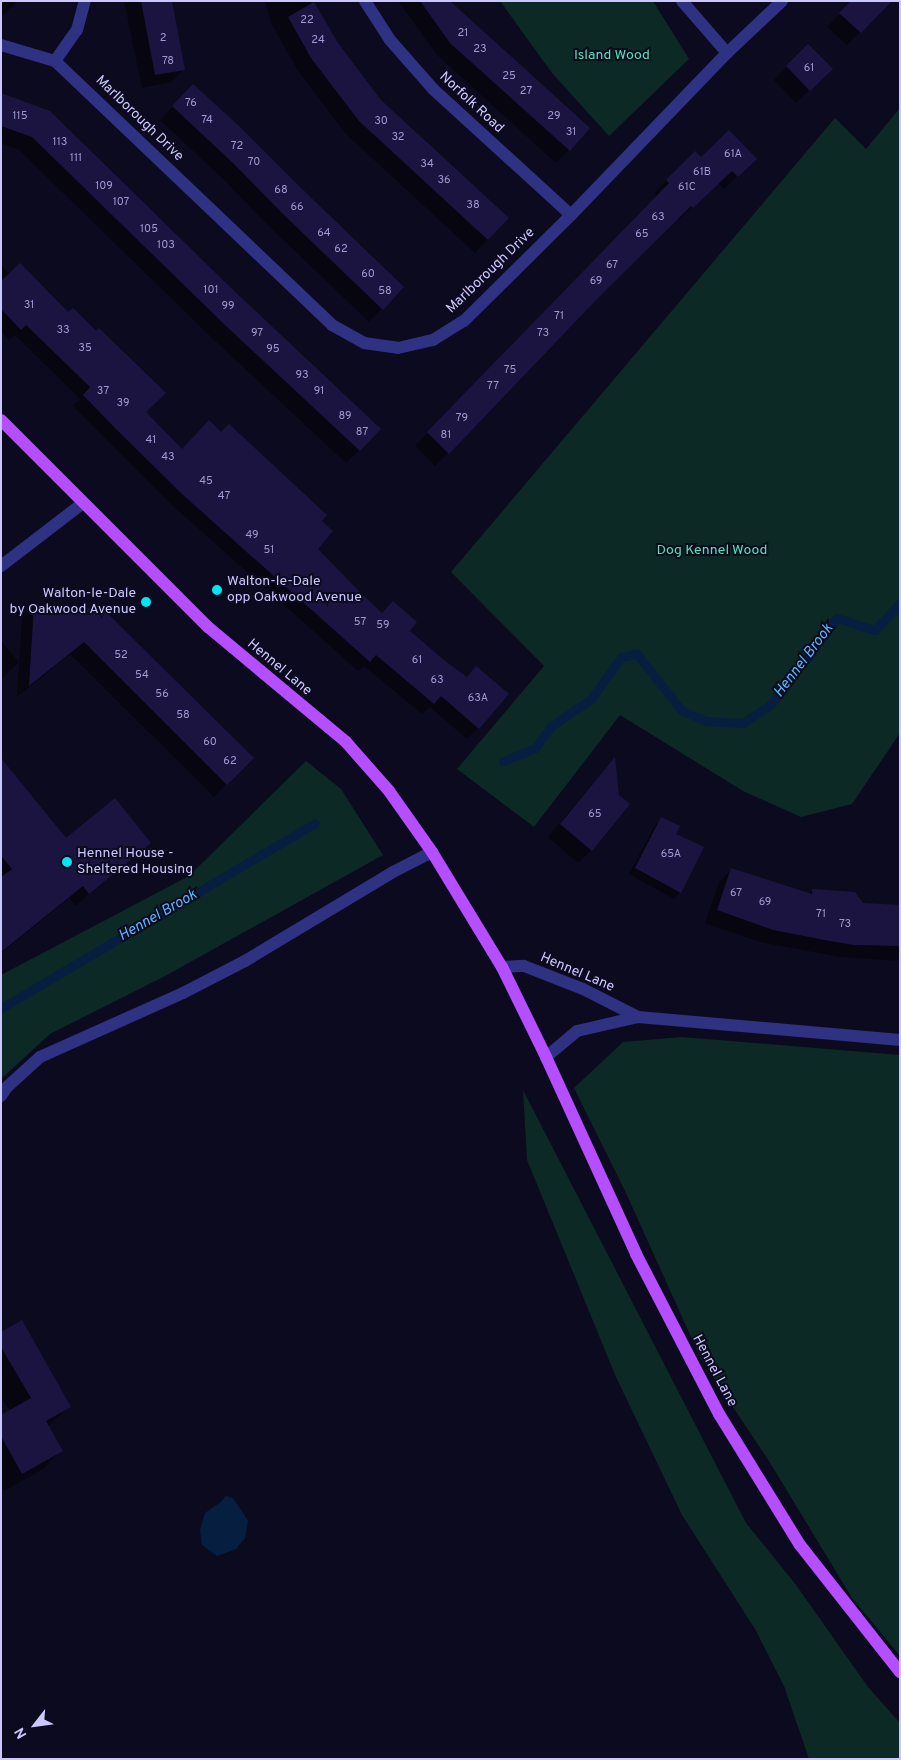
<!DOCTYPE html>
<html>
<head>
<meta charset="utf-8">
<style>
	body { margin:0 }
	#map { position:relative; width:901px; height:1760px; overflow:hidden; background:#0c0a1e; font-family:Overpass,sans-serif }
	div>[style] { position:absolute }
	.green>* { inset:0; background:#0c2926 }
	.water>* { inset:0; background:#061f41 }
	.shadow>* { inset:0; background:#0007 }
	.stream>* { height:9px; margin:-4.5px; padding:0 4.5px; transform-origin:4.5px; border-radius:4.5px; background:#061f41 }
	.building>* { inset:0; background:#1b1441 }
	.minor>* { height:12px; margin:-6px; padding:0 6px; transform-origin:6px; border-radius:6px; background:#2f3183 }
	.major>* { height:12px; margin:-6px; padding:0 6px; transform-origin:6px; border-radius:6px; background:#b44eff }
	.dots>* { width:14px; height:14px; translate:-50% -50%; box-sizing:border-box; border:2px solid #0c0a1e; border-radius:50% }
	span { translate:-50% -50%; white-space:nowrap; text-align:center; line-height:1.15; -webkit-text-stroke:4px #0c0a1e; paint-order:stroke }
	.number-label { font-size:11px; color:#9f9ad0 }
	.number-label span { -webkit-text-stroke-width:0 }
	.park-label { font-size:14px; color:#47ebba }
	.street-label { font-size:14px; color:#cbc7ff }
	.poi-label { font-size:14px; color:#cbc7ff }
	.left { translate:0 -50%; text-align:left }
	.right { translate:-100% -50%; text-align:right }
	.water-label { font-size:15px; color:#55b9ff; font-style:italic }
	.frame { position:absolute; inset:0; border:2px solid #cbc7ff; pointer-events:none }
	.north { position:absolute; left:10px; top:1700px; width:50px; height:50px; -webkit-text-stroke:4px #0c0a1e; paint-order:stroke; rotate:240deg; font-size:14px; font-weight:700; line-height:20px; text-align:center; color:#cbc7ff }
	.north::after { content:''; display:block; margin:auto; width:18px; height:22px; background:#cbc7ff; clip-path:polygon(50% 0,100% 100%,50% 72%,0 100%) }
</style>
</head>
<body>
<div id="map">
	<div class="green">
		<i style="clip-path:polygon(500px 1px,653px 1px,689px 59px,609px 136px,552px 73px)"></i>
		<i style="clip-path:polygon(900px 108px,900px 733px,852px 804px,801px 817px,743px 791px,620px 715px,534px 827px,457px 769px,544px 666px,451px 572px,835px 118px,866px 149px)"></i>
		<i style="clip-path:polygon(306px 761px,341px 789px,383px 855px,167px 975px,50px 1034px,1px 1079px,1px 975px,189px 876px)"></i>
		<i style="clip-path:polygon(682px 1037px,900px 1055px,900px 1656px,852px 1598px,769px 1461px,701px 1359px,626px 1193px,574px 1088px,623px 1042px)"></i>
		<i style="clip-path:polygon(523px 1090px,746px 1523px,796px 1585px,868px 1687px,900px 1723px,900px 1759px,809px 1759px,784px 1686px,755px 1629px,682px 1515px,616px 1377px,527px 1160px)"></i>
	</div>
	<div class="water">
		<i style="clip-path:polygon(226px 1496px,233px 1498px,248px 1521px,245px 1538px,236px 1549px,217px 1556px,202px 1545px,200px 1530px,205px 1513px,221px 1502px)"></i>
	</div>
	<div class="shadow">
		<i style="clip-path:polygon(1px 1px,18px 1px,2px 16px)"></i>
		<i style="clip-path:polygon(124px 1px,170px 1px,184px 69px,171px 82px,142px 88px)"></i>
		<i style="clip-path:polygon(265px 1px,313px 1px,336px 43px,380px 101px,508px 218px,475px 253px,346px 134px,298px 71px,271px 23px)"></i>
		<i style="clip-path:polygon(398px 1px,455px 1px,452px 4px,569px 150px,556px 163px,437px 55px)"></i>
		<i style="clip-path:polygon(853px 1px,891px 1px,847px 45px,827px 27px)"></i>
		<i style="clip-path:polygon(808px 46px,831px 69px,796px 103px,774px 80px)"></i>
		<i style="clip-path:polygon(1px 94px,229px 287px,379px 429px,346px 463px,212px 338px,19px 150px,1px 143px)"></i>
		<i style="clip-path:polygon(180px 99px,403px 287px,369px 322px,272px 229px,222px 178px,160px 120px)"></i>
		<i style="clip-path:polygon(695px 153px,701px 159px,755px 159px,724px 189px,718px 183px,679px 220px,678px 218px,594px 301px,435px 466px,415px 446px,657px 197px,654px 193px)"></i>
		<i style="clip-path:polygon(1px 265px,182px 450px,320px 521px,317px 549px,382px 613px,393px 602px,408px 631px,478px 728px,467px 739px,430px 707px,422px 714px,364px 666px,358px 671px,171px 504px,73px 406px,80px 399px,15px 335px,9px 340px,1px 331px)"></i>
		<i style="clip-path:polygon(34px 606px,252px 758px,214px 797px,70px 654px,17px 697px,22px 618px)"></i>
		<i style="clip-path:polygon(1px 641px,19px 662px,1px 679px)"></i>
		<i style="clip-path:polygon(614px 759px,591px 850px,578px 863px,548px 837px)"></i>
		<i style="clip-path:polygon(1px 782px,66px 839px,149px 843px,75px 906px,69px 898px,1px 953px)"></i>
		<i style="clip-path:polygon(662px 818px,675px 835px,702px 847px,680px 892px,674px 899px,629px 874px,655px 825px)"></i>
		<i style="clip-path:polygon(732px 869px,808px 894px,813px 890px,862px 904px,900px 906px,900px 961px,840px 957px,760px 942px,705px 923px,719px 882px)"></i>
		<i style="clip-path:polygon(1px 1334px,70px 1406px,47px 1427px,61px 1450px,43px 1469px,4px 1491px,1px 1487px,1px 1416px,10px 1411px,1px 1397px)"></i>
	</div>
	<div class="stream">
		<i style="left:503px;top:761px;width:35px;rotate:-22deg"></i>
		<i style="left:535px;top:748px;width:27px;rotate:-54deg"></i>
		<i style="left:551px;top:726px;width:48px;rotate:-34deg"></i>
		<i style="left:591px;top:699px;width:52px;rotate:-54.5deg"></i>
		<i style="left:621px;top:657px;width:16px;rotate:-11deg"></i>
		<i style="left:637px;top:654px;width:71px;rotate:51.8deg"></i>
		<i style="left:681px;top:710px;width:27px;rotate:24deg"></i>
		<i style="left:706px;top:721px;width:37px;rotate:3deg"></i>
		<i style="left:743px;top:723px;width:34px;rotate:-34deg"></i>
		<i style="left:771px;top:704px;width:108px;rotate:-52.5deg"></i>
		<i style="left:837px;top:618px;width:40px;rotate:18deg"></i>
		<i style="left:875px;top:630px;width:37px;rotate:-47deg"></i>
		<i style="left:1px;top:1008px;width:364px;rotate:-30.5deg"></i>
	</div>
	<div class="building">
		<i style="clip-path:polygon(141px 1px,172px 1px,185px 70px,155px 75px)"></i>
		<i style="clip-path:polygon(420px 1px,450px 1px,590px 128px,570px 151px,450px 43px)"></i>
		<i style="clip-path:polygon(851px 1px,892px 1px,861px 33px,839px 13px)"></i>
		<i style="clip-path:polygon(314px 2px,338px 43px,381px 100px,509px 218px,488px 240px,359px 121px,311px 58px,288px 17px)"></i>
		<i style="clip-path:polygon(808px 44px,833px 69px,810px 91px,786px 66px)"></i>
		<i style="clip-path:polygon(193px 84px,240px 127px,300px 187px,404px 287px,383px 310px,285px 216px,235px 165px,172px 106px)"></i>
		<i style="clip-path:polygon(1px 93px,50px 111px,230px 287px,381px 429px,360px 451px,225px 325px,32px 137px,1px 126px)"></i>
		<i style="clip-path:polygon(729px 130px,757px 159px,738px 177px,732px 171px,693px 208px,691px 206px,597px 299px,449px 454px,427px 432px,669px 183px,666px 180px,695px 151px,701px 157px)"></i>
		<i style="clip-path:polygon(20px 263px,68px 312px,73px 308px,96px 331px,99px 328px,166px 393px,146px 412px,182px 449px,209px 420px,221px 432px,229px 424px,327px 515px,322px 521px,333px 531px,318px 549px,362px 594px,382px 613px,393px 601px,417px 622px,410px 631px,445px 661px,467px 677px,476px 666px,509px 694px,479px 729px,441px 696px,434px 704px,376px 655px,370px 662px,182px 494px,115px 428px,83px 395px,90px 387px,26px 325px,21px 330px,1px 309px,1px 281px)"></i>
		<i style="clip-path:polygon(34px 604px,103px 609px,254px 758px,227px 785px,84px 642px,29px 686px)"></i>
		<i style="clip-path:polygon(615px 757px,619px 795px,630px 804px,592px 851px,560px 824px)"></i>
		<i style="clip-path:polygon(1px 758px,66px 838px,115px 798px,151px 843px,89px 894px,83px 886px,1px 952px,1px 877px,12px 869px,1px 856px)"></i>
		<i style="clip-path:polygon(661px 817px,680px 826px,676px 834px,704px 847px,681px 893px,635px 868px)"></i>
		<i style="clip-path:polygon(731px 868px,812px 894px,812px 889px,855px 892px,863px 903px,900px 905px,900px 946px,854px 945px,830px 941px,773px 930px,717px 910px)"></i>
		<i style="clip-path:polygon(22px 1320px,71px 1407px,46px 1421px,63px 1451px,22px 1474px,1px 1436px,1px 1415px,31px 1398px,1px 1347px,1px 1332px)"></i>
	</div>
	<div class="minor">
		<i style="left:365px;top:1px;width:46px;rotate:57.3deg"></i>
		<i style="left:390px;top:40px;width:65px;rotate:48.7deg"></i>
		<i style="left:433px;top:89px;width:187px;rotate:42.4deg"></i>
		<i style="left:682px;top:1px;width:69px;rotate:49.1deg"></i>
		<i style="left:1px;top:45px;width:56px;rotate:16.5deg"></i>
		<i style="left:55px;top:61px;width:383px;rotate:43.6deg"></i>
		<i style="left:332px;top:325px;width:37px;rotate:29deg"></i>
		<i style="left:364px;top:343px;width:34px;rotate:8deg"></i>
		<i style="left:398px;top:348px;width:36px;rotate:-13deg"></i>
		<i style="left:433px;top:340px;width:36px;rotate:-32deg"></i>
		<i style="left:464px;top:321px;width:151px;rotate:-44.7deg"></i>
		<i style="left:571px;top:215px;width:225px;rotate:-46.1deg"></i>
		<i style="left:727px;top:53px;width:76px;rotate:-43.4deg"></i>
		<i style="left:55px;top:61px;width:38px;rotate:-55deg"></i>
		<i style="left:77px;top:30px;width:30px;rotate:-75deg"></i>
		<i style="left:1px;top:566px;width:103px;rotate:-37.5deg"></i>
		<i style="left:502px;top:967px;width:22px;rotate:-3deg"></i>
		<i style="left:524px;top:966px;width:63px;rotate:21.3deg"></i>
		<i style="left:583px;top:989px;width:62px;rotate:27deg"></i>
		<i style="left:546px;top:1057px;width:40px;rotate:-40deg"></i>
		<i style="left:577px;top:1031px;width:63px;rotate:-12.9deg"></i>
		<i style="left:638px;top:1017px;width:263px;rotate:5deg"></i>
		<i style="left:1px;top:1096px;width:11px;rotate:-56deg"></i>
		<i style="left:7px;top:1087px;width:45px;rotate:-42.3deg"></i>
		<i style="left:40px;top:1057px;width:157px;rotate:-24.1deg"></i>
		<i style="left:183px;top:993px;width:70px;rotate:-27.3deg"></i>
		<i style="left:245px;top:961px;width:173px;rotate:-31deg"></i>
		<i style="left:393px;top:872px;width:44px;rotate:-27.1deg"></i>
	</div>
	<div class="major">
		<i style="left:1px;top:420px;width:293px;rotate:45deg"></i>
		<i style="left:208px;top:627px;width:180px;rotate:39.8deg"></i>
		<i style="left:346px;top:742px;width:65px;rotate:48.7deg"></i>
		<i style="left:389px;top:791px;width:75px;rotate:54.8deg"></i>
		<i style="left:432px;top:852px;width:135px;rotate:58.7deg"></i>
		<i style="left:502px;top:967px;width:100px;rotate:63.9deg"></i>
		<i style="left:546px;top:1057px;width:217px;rotate:65.4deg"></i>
		<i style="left:636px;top:1254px;width:180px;rotate:62.6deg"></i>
		<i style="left:719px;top:1414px;width:154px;rotate:58.3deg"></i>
		<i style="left:800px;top:1545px;width:162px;rotate:51.8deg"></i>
	</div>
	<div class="dots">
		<i style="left:217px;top:590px;background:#00e6f2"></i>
		<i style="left:146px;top:602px;background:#00e6f2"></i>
		<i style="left:67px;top:862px;background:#00e6f2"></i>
	</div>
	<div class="number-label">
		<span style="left:307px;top:20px">22</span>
		<span style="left:463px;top:33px">21</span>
		<span style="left:163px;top:38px">2</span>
		<span style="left:318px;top:40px">24</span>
		<span style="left:480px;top:49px">23</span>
		<span style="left:168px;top:61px">78</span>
		<span style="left:809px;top:68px">61</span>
		<span style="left:509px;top:76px">25</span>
		<span style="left:526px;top:91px">27</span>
		<span style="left:191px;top:103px">76</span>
		<span style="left:20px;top:116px">115</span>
		<span style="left:554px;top:116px">29</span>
		<span style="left:207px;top:120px">74</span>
		<span style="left:381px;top:121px">30</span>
		<span style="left:571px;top:132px">31</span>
		<span style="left:398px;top:137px">32</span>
		<span style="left:60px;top:142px">113</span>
		<span style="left:237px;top:146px">72</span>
		<span style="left:733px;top:154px">61A</span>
		<span style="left:76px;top:158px">111</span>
		<span style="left:254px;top:162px">70</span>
		<span style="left:427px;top:164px">34</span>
		<span style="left:702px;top:172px">61B</span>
		<span style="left:444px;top:180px">36</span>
		<span style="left:104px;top:186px">109</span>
		<span style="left:687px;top:187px">61C</span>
		<span style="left:281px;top:190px">68</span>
		<span style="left:121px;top:202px">107</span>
		<span style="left:473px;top:205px">38</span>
		<span style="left:297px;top:207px">66</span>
		<span style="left:658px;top:217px">63</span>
		<span style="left:149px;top:229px">105</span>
		<span style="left:324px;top:233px">64</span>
		<span style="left:642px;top:234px">65</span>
		<span style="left:166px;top:245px">103</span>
		<span style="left:341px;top:249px">62</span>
		<span style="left:612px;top:265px">67</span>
		<span style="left:368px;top:274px">60</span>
		<span style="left:596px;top:281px">69</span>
		<span style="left:211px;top:290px">101</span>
		<span style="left:385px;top:291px">58</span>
		<span style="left:29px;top:305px">31</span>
		<span style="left:228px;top:306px">99</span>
		<span style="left:559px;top:316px">71</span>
		<span style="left:63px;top:330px">33</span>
		<span style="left:257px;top:333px">97</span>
		<span style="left:543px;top:333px">73</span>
		<span style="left:85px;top:348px">35</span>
		<span style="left:273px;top:349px">95</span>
		<span style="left:510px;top:370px">75</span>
		<span style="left:302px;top:375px">93</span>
		<span style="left:493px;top:386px">77</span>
		<span style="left:103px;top:391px">37</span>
		<span style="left:319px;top:391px">91</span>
		<span style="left:123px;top:403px">39</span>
		<span style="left:345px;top:416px">89</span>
		<span style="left:462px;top:418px">79</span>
		<span style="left:362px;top:432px">87</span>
		<span style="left:446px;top:435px">81</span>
		<span style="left:151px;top:440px">41</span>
		<span style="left:168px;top:457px">43</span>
		<span style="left:206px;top:481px">45</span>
		<span style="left:224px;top:496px">47</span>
		<span style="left:252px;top:535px">49</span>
		<span style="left:269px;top:550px">51</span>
		<span style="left:360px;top:622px">57</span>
		<span style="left:383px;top:625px">59</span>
		<span style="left:121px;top:655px">52</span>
		<span style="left:417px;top:660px">61</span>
		<span style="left:142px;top:675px">54</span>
		<span style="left:437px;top:680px">63</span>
		<span style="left:162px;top:694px">56</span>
		<span style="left:478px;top:698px">63A</span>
		<span style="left:183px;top:715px">58</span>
		<span style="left:210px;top:742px">60</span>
		<span style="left:230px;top:761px">62</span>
		<span style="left:595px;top:814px">65</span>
		<span style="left:671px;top:854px">65A</span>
		<span style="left:736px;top:893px">67</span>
		<span style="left:765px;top:902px">69</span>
		<span style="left:821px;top:914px">71</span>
		<span style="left:845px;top:924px">73</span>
	</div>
	<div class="park-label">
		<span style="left:612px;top:56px">Island Wood</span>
		<span style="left:712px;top:551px">Dog Kennel Wood</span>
	</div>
	<div class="street-label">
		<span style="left:471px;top:103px;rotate:43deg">Norfolk Road</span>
		<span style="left:139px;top:119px;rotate:44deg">Marlborough Drive</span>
		<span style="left:491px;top:271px;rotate:-44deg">Marlborough Drive</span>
		<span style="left:279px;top:668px;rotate:40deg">Hennel Lane</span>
		<span style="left:577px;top:973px;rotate:23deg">Hennel Lane</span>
		<span style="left:714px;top:1371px;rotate:62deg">Hennel Lane</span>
	</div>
	<div class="poi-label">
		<span class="left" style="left:227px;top:590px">Walton-le-Dale<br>opp Oakwood Avenue</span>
		<span class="right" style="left:136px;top:602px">Walton-le-Dale<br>by Oakwood Avenue</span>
		<span class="left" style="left:77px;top:862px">Hennel House -<br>Sheltered Housing</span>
	</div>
	<div class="water-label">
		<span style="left:804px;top:661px;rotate:-53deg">Hennel Brook</span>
		<span style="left:158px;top:916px;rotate:-30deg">Hennel Brook</span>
	</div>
	<div class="frame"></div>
	<div class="north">N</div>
</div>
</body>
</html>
